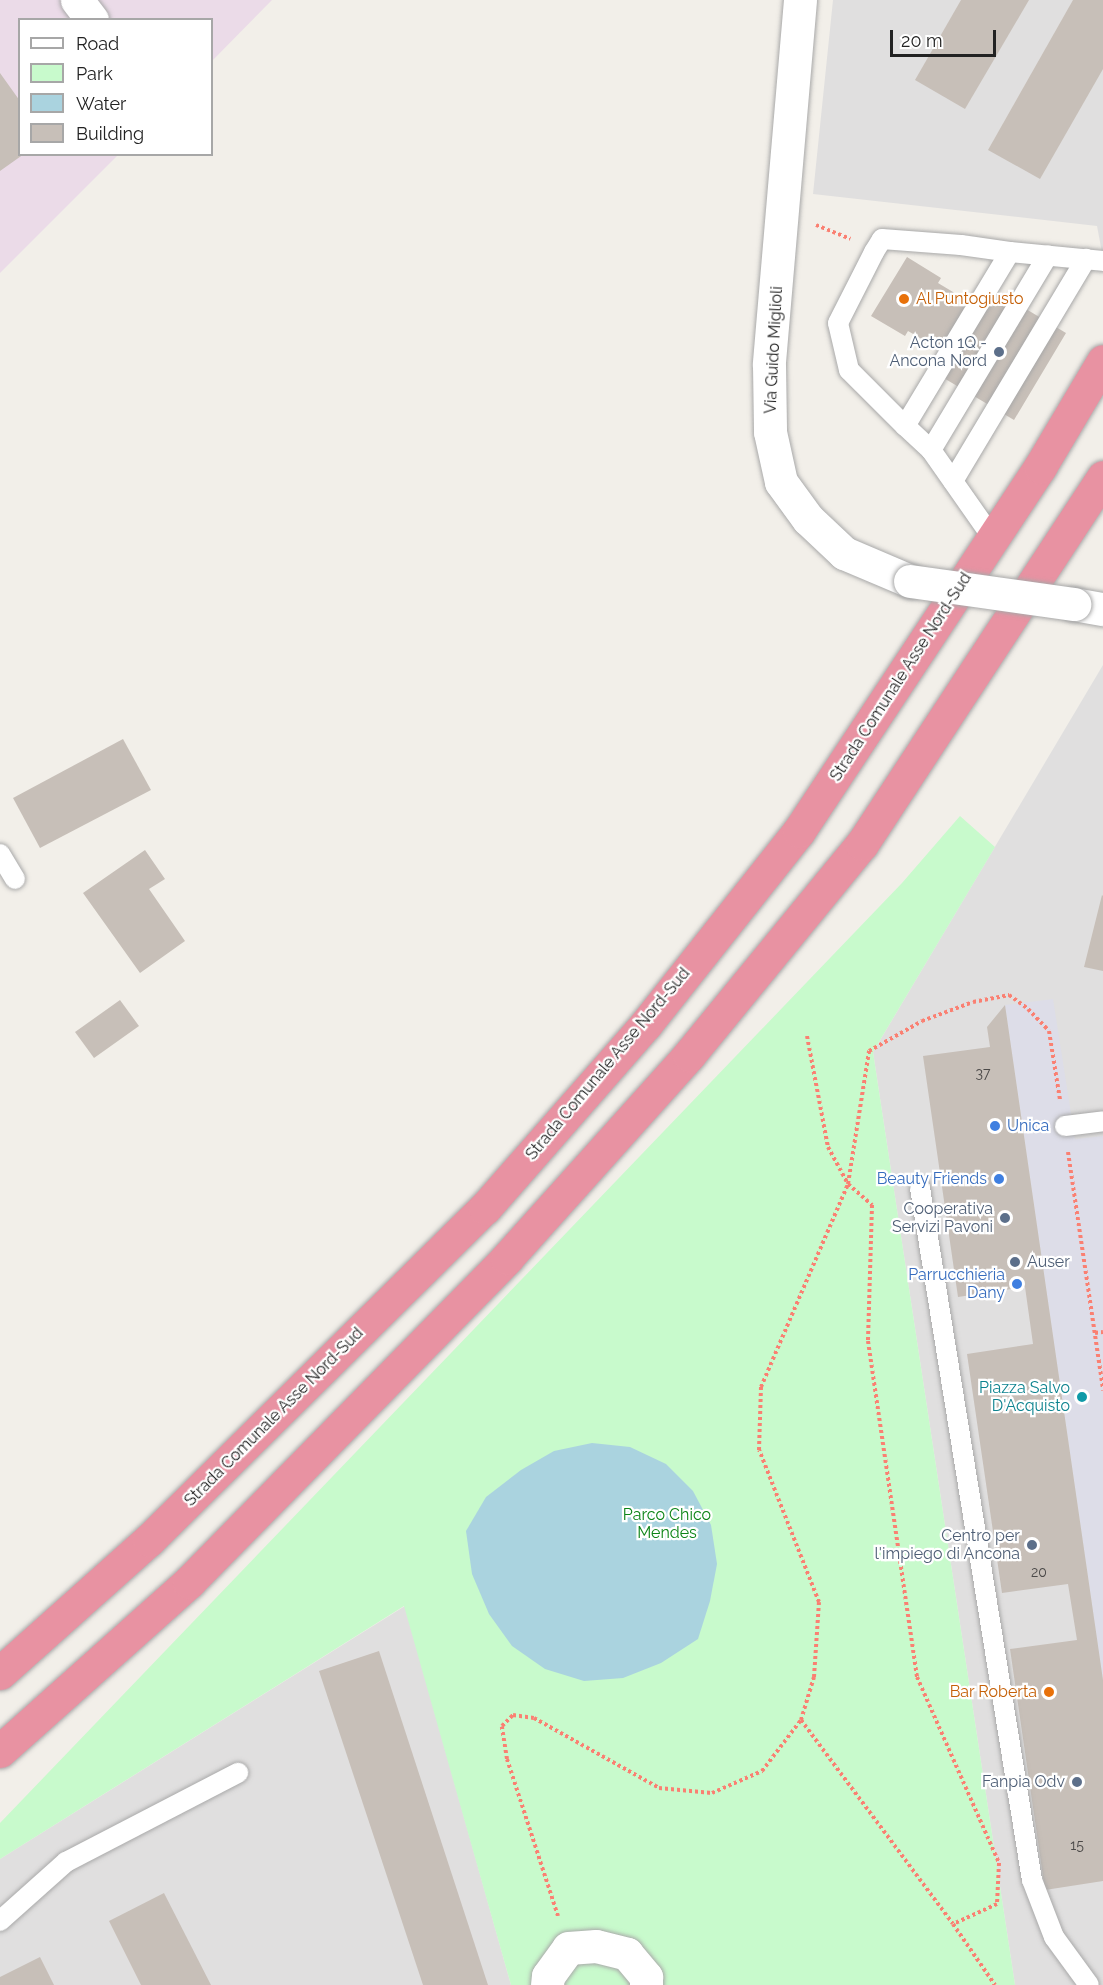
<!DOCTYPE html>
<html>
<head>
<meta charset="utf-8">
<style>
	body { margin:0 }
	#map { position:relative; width:1103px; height:1985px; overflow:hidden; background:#f2efe9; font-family:Raleway,sans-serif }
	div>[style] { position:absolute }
	.residential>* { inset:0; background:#e0dfdf }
	.industrial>* { inset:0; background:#ebdbe8 }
	.park>* { inset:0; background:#c8facc }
	.plaza>* { inset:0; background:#dddde8 }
	.water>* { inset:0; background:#aad3df }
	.building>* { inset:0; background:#c7bfb8 }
	.path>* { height:4px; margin-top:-2px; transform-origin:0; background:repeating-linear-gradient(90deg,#fa8072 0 3px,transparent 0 6px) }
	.roads { filter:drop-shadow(0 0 2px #a9a9a9) drop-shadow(0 0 2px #a9a9a9) }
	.lane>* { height:20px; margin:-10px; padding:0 10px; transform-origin:10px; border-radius:10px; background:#fff }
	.street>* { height:33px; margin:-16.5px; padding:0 16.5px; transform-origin:16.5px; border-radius:16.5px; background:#fff }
	.highway>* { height:33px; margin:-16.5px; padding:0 16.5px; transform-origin:16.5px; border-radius:16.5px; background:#e892a2 }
	.bridges { filter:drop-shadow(0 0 2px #a9a9a9) drop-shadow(0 0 2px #a9a9a9) }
	.street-bridge>* { height:33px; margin:-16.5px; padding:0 16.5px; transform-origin:16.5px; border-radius:16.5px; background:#fff }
	.dots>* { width:16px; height:16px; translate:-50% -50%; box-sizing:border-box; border:3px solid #fff; border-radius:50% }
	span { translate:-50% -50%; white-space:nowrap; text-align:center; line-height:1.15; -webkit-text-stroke:4.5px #fff; paint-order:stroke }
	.number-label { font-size:14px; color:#4b4948 }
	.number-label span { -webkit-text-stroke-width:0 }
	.food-label { font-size:16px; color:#c56008 }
	.left { translate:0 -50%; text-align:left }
	.right { translate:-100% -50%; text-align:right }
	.service-label { font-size:16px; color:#4e5e75 }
	.street-label { font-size:16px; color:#222 }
	.shop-label { font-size:16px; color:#366cbe }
	.culture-label { font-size:16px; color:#0d838f }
	.park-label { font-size:16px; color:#0c8416 }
	.legend { position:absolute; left:18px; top:18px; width:195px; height:138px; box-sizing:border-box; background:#fff; border:2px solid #a7a7a7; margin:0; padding:8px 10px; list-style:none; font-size:18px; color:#222 }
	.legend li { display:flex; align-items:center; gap:12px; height:30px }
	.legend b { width:30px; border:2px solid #a7a7a7 }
	.scale { position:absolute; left:890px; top:30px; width:106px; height:27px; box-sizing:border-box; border:3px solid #222; border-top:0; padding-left:8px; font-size:18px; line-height:21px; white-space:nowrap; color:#222; -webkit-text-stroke:4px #fff; paint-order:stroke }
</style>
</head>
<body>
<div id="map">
	<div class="residential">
		<i style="clip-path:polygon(833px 0,1103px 0,1103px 258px,1097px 226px,813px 194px)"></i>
		<i style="clip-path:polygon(1103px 665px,1103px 1985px,1015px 1985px,873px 1052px)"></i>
		<i style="clip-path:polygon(405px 1606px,511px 1985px,0 1985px,0 1859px)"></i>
	</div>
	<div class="industrial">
		<i style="clip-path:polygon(0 0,272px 0,212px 61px,212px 20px,20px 20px,20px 154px,118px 155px,0 273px)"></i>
	</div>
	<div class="park">
		<i style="clip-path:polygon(960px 816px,995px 847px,873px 1052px,1015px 1985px,511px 1985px,404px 1606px,0 1859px,0 1823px,902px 883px)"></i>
	</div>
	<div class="plaza">
		<i style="clip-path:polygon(1053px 999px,1075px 1139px,1103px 1136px,1103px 1680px,1005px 1005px)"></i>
	</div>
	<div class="water">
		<i style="clip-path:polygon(592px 1443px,630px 1447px,666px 1464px,693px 1491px,711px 1525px,717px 1564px,710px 1601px,698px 1639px,661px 1663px,623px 1678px,584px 1681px,545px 1669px,512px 1646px,489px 1614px,472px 1574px,466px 1531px,486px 1497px,521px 1470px,554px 1451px)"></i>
	</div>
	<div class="building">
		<i style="clip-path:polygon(961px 0,1029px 0,965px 109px,915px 80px)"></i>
		<i style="clip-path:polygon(1073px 0,1103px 0,1103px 69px,1040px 179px,988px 150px)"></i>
		<i style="clip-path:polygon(0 73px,20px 101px,20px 154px,24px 154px,0 171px)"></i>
		<i style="clip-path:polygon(907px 257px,941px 278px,938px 283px,973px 304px,984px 284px,1066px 333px,1014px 420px,932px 371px,944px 352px,908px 331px,905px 336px,871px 316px)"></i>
		<i style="clip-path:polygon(123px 739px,151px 790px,40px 848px,13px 798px)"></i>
		<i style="clip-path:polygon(145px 850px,165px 879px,149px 889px,185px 941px,140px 973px,83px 893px)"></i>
		<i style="clip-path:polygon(1102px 895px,1103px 896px,1103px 971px,1084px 967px)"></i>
		<i style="clip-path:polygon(120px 1000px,139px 1026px,94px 1058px,75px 1032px)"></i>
		<i style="clip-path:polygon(1005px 1005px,1103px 1680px,1103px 1881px,1045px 1890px,1010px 1649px,1077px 1640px,1068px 1584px,1002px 1593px,967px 1354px,1033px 1344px,1025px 1287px,958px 1297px,923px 1056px,990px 1047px,987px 1027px)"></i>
		<i style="clip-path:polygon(379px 1651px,488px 1985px,423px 1985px,319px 1671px)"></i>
		<i style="clip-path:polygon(164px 1893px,211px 1985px,141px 1985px,109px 1921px)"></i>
		<i style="clip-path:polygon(40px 1957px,54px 1985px,0 1985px,0 1977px)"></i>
	</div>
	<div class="path">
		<i style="left:816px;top:225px;width:37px;rotate:22deg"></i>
		<i style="left:807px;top:1036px;width:113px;rotate:79.3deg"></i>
		<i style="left:828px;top:1147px;width:42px;rotate:61.6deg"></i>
		<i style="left:848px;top:1184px;width:32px;rotate:41deg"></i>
		<i style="left:872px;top:1205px;width:136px;rotate:91.7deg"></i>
		<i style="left:868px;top:1341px;width:340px;rotate:81.7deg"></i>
		<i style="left:917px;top:1677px;width:203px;rotate:66.2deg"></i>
		<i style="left:999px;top:1863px;width:41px;rotate:92.8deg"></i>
		<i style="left:997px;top:1904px;width:48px;rotate:155.6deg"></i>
		<i style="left:1068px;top:1152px;width:241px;rotate:81.6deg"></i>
		<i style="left:1095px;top:1333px;width:8px;rotate:-7deg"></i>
		<i style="left:801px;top:1720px;width:254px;rotate:53.3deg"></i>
		<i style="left:953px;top:1924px;width:74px;rotate:55.5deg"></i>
		<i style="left:558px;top:1916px;width:165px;rotate:-108deg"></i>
		<i style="left:507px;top:1759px;width:33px;rotate:-99deg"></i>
		<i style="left:502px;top:1726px;width:16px;rotate:-45deg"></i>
		<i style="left:513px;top:1715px;width:21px;rotate:8deg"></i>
		<i style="left:534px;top:1718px;width:143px;rotate:29.2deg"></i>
		<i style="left:659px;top:1788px;width:53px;rotate:5.4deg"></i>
		<i style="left:712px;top:1793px;width:55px;rotate:-23.7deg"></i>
		<i style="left:762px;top:1771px;width:64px;rotate:-52.6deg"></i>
		<i style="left:801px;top:1720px;width:45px;rotate:-73.2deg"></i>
		<i style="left:814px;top:1677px;width:75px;rotate:-86.2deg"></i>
		<i style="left:819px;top:1602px;width:163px;rotate:-111.5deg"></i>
		<i style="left:759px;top:1450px;width:63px;rotate:-88.2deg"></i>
		<i style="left:761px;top:1387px;width:221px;rotate:-66.8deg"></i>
		<i style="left:848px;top:1184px;width:135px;rotate:-81deg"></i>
		<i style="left:869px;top:1051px;width:61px;rotate:-29.5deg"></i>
		<i style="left:922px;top:1021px;width:54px;rotate:-20.4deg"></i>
		<i style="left:973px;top:1002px;width:37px;rotate:-11deg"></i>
		<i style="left:1009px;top:995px;width:24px;rotate:36deg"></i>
		<i style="left:1028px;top:1009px;width:30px;rotate:46deg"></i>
		<i style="left:1049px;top:1031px;width:70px;rotate:80.9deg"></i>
	</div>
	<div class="roads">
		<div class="lane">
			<i style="left:905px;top:426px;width:79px;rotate:-135deg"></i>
			<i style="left:849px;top:370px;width:48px;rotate:-103.2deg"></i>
			<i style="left:838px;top:323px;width:80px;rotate:-63.1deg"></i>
			<i style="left:874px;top:252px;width:15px;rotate:-58deg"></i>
			<i style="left:882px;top:239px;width:79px;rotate:4.3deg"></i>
			<i style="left:961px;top:245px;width:49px;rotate:8.1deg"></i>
			<i style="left:931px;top:450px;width:227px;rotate:-59deg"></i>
			<i style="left:953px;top:481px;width:259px;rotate:-59.1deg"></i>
			<i style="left:992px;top:537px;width:106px;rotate:-125deg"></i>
			<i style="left:931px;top:450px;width:35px;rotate:-137deg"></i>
			<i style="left:905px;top:426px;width:203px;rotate:-58.9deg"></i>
			<i style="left:1010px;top:252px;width:93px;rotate:5.5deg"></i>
			<i style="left:0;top:854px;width:29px;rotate:59deg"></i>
			<i style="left:1065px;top:1126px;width:38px;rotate:-7deg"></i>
			<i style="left:920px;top:1188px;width:701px;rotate:80.81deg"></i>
			<i style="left:1032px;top:1880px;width:61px;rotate:68.9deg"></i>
			<i style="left:1054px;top:1937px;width:59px;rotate:53.9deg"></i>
			<i style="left:0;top:1921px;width:89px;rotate:-41.8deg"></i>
			<i style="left:66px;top:1862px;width:194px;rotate:-27.4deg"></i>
		</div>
		<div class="street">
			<i style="left:77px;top:0;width:25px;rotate:53deg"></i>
			<i style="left:800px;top:0;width:366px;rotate:94.9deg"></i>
			<i style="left:769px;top:365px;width:67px;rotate:89.1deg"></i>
			<i style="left:770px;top:432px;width:51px;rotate:77.6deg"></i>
			<i style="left:781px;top:482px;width:46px;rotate:53.9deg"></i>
			<i style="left:808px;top:519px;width:50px;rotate:43.4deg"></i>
			<i style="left:844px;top:553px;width:72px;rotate:23deg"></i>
			<i style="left:1074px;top:604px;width:29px;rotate:10deg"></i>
			<i style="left:547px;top:1985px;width:9px;rotate:-84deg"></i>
			<i style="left:548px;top:1976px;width:34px;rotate:-54deg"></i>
			<i style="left:568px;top:1948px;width:28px;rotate:-4deg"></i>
			<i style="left:596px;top:1946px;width:32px;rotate:14deg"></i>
			<i style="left:627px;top:1954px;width:30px;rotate:50deg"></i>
			<i style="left:646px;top:1977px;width:8px;rotate:90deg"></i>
		</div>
		<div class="highway">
			<i style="left:0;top:1673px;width:200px;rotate:-41.8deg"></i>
			<i style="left:149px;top:1540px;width:472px;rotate:-44.7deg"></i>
			<i style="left:485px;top:1208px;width:244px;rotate:-48.8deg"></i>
			<i style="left:646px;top:1024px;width:246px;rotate:-51.6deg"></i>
			<i style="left:799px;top:831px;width:437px;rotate:-56.5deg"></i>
			<i style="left:1040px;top:467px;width:123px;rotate:-59.3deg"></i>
			<i style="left:0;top:1751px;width:254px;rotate:-41.8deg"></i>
			<i style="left:189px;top:1582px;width:454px;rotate:-45.5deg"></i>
			<i style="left:507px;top:1258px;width:273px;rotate:-48.1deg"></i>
			<i style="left:689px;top:1055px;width:273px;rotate:-50.7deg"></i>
			<i style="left:862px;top:844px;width:439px;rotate:-56.7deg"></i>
		</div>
	</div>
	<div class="bridges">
		<div class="street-bridge">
			<i style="left:910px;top:581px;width:166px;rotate:8deg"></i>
		</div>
	</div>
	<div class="dots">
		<i style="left:904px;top:299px;background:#e8710a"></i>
		<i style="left:999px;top:352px;background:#5c6f8a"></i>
		<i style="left:995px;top:1126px;background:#3f7fe0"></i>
		<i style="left:999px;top:1179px;background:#3f7fe0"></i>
		<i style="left:1005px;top:1218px;background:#5c6f8a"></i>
		<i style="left:1015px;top:1262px;background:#5c6f8a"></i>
		<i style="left:1017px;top:1284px;background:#3f7fe0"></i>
		<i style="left:1082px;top:1397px;background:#0f9aa8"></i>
		<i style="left:1032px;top:1545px;background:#5c6f8a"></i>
		<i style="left:1049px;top:1692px;background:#e8710a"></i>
		<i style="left:1077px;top:1782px;background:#5c6f8a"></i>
	</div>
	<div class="number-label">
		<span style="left:983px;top:1073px">37</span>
		<span style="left:1039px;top:1572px">20</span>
		<span style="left:1077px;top:1845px">15</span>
	</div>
	<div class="food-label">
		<span class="left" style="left:916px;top:299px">Al Puntogiusto</span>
		<span class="right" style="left:1037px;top:1692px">Bar Roberta</span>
	</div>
	<div class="service-label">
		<span class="right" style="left:987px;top:352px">Acton 1Q -<br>Ancona Nord</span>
		<span class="right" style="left:993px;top:1218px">Cooperativa<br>Servizi Pavoni</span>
		<span class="left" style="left:1027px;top:1262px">Auser</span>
		<span class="right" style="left:1020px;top:1545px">Centro per<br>l'impiego di Ancona</span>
		<span class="right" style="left:1065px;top:1782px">Fanpia Odv</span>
	</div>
	<div class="street-label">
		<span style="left:774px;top:350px;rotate:-87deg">Via Guido Miglioli</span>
		<span style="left:901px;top:677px;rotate:-57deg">Strada Comunale Asse Nord-Sud</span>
		<span style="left:608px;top:1064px;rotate:-50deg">Strada Comunale Asse Nord-Sud</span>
		<span style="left:274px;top:1417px;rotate:-45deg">Strada Comunale Asse Nord-Sud</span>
	</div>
	<div class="shop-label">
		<span class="left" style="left:1007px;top:1126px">Unica</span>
		<span class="right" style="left:987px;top:1179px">Beauty Friends</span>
		<span class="right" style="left:1005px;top:1284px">Parrucchieria<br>Dany</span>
	</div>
	<div class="culture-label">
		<span class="right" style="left:1070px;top:1397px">Piazza Salvo<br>D'Acquisto</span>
	</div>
	<div class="park-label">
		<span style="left:667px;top:1524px">Parco Chico<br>Mendes</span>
	</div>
	<ul class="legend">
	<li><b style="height:8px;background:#fff"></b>Road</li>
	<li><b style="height:16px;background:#c8facc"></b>Park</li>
	<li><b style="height:16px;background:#aad3df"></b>Water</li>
	<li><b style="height:16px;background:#c7bfb8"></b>Building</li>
	</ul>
	<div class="scale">20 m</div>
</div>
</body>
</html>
